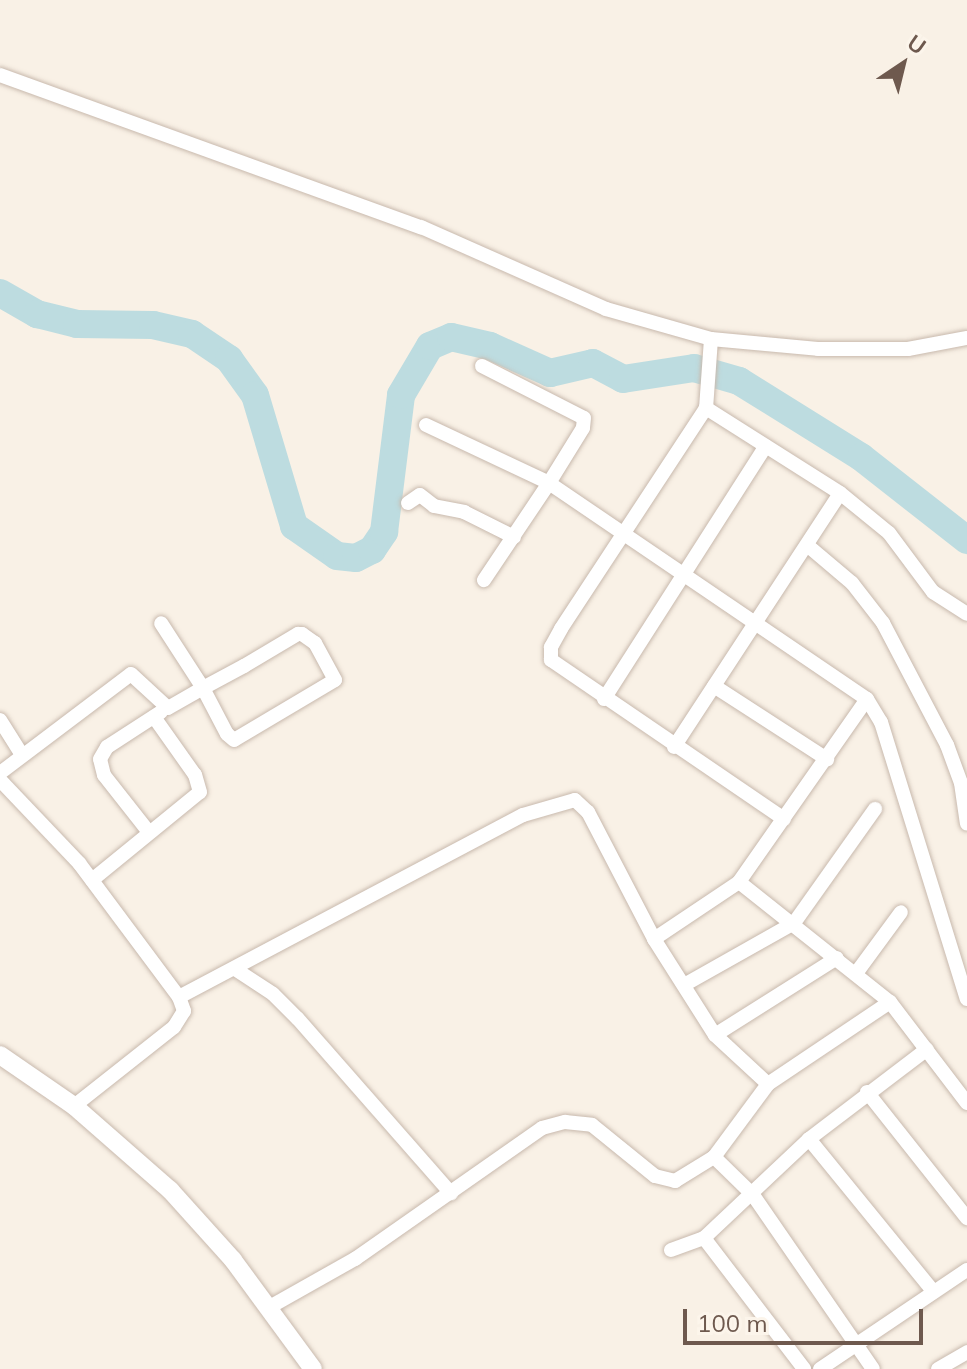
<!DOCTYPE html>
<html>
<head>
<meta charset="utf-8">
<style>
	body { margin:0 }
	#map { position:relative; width:967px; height:1369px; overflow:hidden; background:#f9f1e6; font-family:Mulish,sans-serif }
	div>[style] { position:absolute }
	.river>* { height:28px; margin:-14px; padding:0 14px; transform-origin:14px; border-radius:14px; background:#bddce0 }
	.roads { filter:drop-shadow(0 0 2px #c8b9ad) drop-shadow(0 0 2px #c8b9ad) }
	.minor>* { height:14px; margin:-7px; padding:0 7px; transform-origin:7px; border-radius:7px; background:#fff }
	.tertiary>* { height:18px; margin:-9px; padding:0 9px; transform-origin:9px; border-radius:9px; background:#fff }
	span { translate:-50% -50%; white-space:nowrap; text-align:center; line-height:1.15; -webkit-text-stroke:7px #fcf5eb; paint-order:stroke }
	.north { position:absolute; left:863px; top:24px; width:80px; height:80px; -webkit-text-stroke:6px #fcf5eb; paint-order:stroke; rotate:35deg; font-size:22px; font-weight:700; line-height:32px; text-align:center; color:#6e594e }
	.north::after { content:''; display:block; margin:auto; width:28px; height:36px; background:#6e594e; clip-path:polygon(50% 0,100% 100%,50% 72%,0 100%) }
	.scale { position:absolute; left:683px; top:1309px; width:240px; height:36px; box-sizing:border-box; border:4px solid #6e594e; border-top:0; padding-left:10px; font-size:24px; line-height:28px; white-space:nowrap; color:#6e594e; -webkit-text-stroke:6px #fcf5eb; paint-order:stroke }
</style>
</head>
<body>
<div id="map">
	<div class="river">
		<i style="left:0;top:293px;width:43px;rotate:29.6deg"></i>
		<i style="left:37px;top:314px;width:41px;rotate:14deg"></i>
		<i style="left:77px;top:324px;width:76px;rotate:0.8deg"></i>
		<i style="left:153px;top:325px;width:40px;rotate:13deg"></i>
		<i style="left:192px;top:334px;width:45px;rotate:34deg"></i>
		<i style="left:229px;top:359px;width:44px;rotate:54.2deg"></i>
		<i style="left:255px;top:395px;width:137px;rotate:73.4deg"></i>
		<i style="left:294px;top:526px;width:52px;rotate:34.9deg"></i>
		<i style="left:337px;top:556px;width:19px;rotate:6deg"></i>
		<i style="left:356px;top:558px;width:18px;rotate:-27deg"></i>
		<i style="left:372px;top:550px;width:22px;rotate:-56deg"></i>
		<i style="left:384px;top:532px;width:138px;rotate:-82.9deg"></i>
		<i style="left:401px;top:395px;width:57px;rotate:-59.4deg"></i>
		<i style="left:430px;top:346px;width:23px;rotate:-23deg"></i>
		<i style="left:451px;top:337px;width:40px;rotate:13deg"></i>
		<i style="left:490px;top:346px;width:66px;rotate:24.2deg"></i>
		<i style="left:550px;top:373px;width:44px;rotate:-13.1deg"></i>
		<i style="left:593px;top:363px;width:34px;rotate:28deg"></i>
		<i style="left:623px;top:379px;width:72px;rotate:-8.8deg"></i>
		<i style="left:694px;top:368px;width:47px;rotate:16.1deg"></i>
		<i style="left:739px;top:381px;width:144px;rotate:31.9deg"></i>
		<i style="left:861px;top:457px;width:135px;rotate:38.1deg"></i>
	</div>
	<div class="roads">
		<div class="minor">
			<i style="left:0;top:75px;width:448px;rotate:19.9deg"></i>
			<i style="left:421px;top:227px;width:202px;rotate:23.9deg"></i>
			<i style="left:606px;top:309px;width:109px;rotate:15.9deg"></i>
			<i style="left:711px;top:339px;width:69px;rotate:94.1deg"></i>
			<i style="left:706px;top:408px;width:264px;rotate:123.3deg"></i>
			<i style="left:561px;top:629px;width:21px;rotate:119deg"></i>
			<i style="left:551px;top:647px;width:13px;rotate:90deg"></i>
			<i style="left:551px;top:660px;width:282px;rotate:34.3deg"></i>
			<i style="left:711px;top:339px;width:107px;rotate:5.3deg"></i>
			<i style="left:818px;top:349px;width:90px"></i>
			<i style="left:908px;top:349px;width:60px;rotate:-10.6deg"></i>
			<i style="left:482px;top:366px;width:114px;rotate:27deg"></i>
			<i style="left:584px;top:418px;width:10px;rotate:96deg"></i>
			<i style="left:583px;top:428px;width:65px;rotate:121.7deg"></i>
			<i style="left:549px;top:483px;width:384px;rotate:34.2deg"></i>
			<i style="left:867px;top:699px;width:223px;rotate:125deg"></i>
			<i style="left:739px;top:882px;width:193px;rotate:38.5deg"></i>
			<i style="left:890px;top:1002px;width:127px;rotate:52.7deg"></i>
			<i style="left:426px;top:425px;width:136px;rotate:25.2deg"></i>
			<i style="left:549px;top:483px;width:117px;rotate:123.8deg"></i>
			<i style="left:840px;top:493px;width:63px;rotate:39.2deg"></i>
			<i style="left:889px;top:533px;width:74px;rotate:53.3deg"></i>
			<i style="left:933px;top:592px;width:40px;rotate:32.9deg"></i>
			<i style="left:408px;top:503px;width:14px;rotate:-34deg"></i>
			<i style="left:420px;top:495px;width:18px;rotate:38deg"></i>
			<i style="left:434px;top:506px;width:31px;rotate:11deg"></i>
			<i style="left:464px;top:512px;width:56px;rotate:26.6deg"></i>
			<i style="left:807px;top:545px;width:59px;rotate:40.2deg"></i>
			<i style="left:852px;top:583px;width:51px;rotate:52.2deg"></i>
			<i style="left:883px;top:623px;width:138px;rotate:62.3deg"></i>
			<i style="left:947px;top:745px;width:40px;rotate:69.8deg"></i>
			<i style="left:961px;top:783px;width:41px;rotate:81.7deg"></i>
			<i style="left:714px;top:686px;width:135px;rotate:32.9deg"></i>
			<i style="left:604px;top:699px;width:300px;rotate:-57.4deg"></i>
			<i style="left:867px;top:699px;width:27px;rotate:59deg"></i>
			<i style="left:881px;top:722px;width:290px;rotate:72.8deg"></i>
			<i style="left:0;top:720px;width:41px;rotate:57.8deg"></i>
			<i style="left:674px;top:747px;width:303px;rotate:-56.8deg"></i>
			<i style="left:840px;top:493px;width:159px;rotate:-147.6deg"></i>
			<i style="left:0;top:773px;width:164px;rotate:-37.1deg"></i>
			<i style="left:131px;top:674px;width:50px;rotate:42.6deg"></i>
			<i style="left:168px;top:708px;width:40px;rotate:-29.7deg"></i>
			<i style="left:203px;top:688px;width:47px;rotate:-28.2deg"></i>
			<i style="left:244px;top:666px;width:63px;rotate:-30.7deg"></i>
			<i style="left:298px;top:634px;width:4px"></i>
			<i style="left:302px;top:634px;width:16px;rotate:35deg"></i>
			<i style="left:315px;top:643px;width:42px;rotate:61.6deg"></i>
			<i style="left:335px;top:680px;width:117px;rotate:149.3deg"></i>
			<i style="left:234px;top:740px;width:9px;rotate:-139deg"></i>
			<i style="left:227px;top:734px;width:52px;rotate:-117.6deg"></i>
			<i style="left:203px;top:688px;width:77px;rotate:-122.9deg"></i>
			<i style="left:0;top:780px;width:115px;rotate:46.4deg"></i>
			<i style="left:79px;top:863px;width:167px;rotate:53.3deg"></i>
			<i style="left:179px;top:997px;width:15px;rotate:70deg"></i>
			<i style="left:184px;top:1011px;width:19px;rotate:122deg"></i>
			<i style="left:174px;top:1027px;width:127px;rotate:141.7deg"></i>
			<i style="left:148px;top:831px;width:71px;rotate:-128.2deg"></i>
			<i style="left:104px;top:775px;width:16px;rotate:-104deg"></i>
			<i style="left:100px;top:759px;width:14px;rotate:-60deg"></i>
			<i style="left:107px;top:747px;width:64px;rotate:-32.9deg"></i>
			<i style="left:92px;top:880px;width:139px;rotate:-39.2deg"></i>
			<i style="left:200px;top:792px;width:18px;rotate:-106deg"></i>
			<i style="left:195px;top:775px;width:71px;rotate:-125.3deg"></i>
			<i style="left:654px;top:939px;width:102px;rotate:-33.8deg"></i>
			<i style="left:235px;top:969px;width:45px;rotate:33.3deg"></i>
			<i style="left:273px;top:994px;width:35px;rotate:45deg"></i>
			<i style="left:298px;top:1019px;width:232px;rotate:48.7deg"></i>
			<i style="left:857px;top:972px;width:74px;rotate:-53.7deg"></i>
			<i style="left:684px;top:985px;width:126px;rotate:-29.4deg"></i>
			<i style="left:794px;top:923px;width:140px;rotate:-54.6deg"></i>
			<i style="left:179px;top:997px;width:389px;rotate:-27.9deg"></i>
			<i style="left:523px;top:815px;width:54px;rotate:-16.1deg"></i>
			<i style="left:575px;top:800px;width:18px;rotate:43deg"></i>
			<i style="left:588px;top:812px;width:143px;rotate:62.5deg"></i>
			<i style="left:654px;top:939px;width:114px;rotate:57.6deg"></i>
			<i style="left:715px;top:1035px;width:72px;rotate:42.8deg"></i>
			<i style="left:715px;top:1035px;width:144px;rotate:-32.3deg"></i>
			<i style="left:867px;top:1092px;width:161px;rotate:51.6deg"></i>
			<i style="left:809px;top:1139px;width:196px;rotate:50.8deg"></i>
			<i style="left:714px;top:1157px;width:54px;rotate:44.3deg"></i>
			<i style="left:753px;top:1195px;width:211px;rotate:55.4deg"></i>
			<i style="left:704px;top:1238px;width:144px;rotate:-43.3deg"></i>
			<i style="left:809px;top:1139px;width:148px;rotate:-37.3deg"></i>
			<i style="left:671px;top:1250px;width:35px;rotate:-20deg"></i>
			<i style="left:704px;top:1238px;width:165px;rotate:52.6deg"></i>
			<i style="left:268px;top:1308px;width:100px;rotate:-29.4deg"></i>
			<i style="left:355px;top:1259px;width:228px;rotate:-35deg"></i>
			<i style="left:542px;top:1128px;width:24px;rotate:-15deg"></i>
			<i style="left:565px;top:1122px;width:27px;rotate:6deg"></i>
			<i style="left:592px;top:1125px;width:81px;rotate:39deg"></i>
			<i style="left:655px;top:1176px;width:21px;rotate:14deg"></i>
			<i style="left:675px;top:1181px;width:46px;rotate:-31.6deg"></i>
			<i style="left:714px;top:1157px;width:91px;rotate:-53.5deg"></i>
			<i style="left:768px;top:1084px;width:147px;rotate:-33.9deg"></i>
			<i style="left:820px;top:1369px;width:177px;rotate:-34deg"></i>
			<i style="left:938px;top:1369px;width:34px;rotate:-30deg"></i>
		</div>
		<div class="tertiary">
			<i style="left:0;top:1055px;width:90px;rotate:34.6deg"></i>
			<i style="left:74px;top:1106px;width:128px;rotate:41.2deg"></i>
			<i style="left:170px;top:1190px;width:94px;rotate:48deg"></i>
			<i style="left:233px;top:1260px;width:135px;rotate:53.7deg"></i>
		</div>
	</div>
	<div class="north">U</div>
	<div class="scale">100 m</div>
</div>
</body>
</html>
